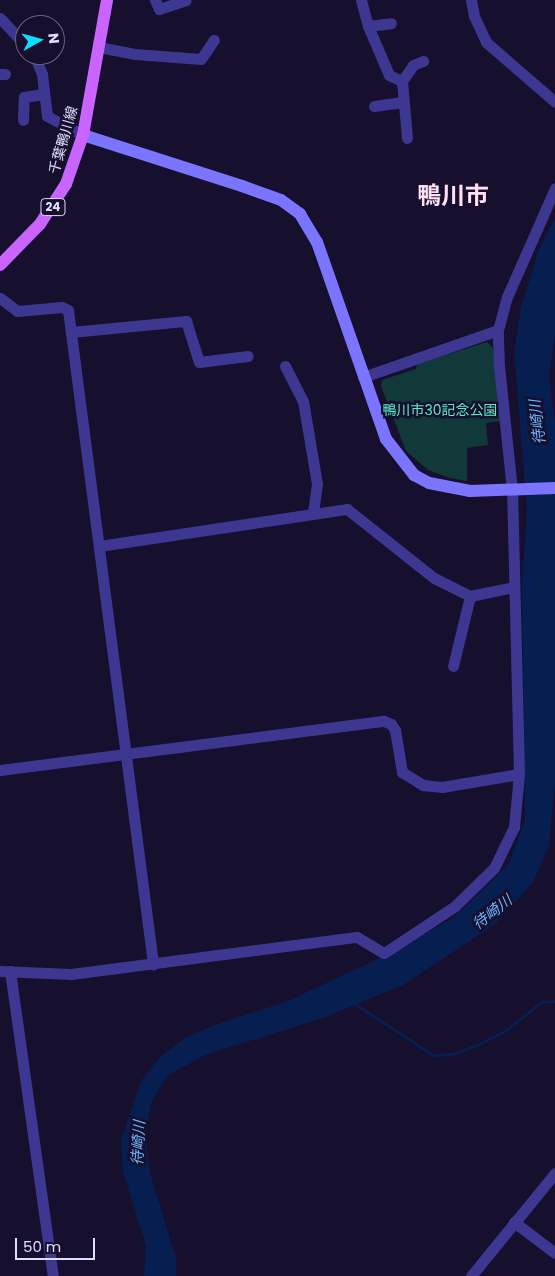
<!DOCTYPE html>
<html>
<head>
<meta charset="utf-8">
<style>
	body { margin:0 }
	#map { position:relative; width:555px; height:1276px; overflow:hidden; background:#160f2e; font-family:Poppins,"Noto Sans JP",sans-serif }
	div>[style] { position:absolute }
	.green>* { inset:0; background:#123939 }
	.water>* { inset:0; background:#061f50 }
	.stream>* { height:3px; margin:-1.5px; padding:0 1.5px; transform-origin:1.5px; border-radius:1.5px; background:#061f50 }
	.street>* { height:11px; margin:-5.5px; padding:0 5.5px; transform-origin:5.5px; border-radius:5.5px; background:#3d3791 }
	.secondary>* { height:12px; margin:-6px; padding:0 6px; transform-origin:6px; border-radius:6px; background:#7b74ff }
	.primary>* { height:12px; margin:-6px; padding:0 6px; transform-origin:6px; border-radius:6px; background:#c964ff }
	span { translate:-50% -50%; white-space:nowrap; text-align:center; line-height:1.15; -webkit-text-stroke:5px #160f2e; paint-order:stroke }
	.shield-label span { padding:1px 4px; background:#160f2e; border:1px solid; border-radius:4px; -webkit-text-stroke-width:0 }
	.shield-label { font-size:12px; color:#e1ddff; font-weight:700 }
	.street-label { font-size:14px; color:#e1ddff }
	.park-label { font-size:14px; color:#5debcb }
	.water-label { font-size:15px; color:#6bb6ff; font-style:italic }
	.town-label { font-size:24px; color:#ffdff2; font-weight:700 }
	.north { position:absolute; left:15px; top:15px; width:50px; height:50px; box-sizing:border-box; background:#160f2e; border:1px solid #676182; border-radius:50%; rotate:83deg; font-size:14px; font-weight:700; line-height:20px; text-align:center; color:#e1ddff }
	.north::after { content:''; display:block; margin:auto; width:18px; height:22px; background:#09dfff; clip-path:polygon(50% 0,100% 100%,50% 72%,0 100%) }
	.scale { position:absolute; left:15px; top:1238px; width:80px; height:22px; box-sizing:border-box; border:2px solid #e1ddff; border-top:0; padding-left:6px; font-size:15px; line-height:18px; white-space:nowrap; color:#e1ddff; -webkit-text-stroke:4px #160f2e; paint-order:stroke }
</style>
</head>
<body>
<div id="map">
	<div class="green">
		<i style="clip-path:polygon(487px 342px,493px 348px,501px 421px,486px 423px,488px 445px,467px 448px,467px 481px,450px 478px,428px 470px,406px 451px,381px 386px,382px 380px,416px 369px,417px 364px)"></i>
	</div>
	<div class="water">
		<i style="clip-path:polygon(555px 218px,555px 335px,549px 375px,555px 424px,555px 782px,549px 846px,533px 882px,495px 924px,403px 985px,323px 1018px,205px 1055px,167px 1076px,151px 1103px,145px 1134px,150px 1173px,176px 1258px,176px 1276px,144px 1276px,146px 1246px,123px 1172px,121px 1140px,141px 1081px,159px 1058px,185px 1038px,212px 1026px,288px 1001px,371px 962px,453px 918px,508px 865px,525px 821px,522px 581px,527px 510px,514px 352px,521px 307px,539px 249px)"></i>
	</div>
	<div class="stream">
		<i style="left:352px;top:1002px;width:97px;rotate:33.2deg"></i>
		<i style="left:433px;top:1055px;width:19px;rotate:-3deg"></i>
		<i style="left:452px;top:1054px;width:29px;rotate:-20deg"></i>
		<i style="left:479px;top:1044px;width:30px;rotate:-27deg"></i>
		<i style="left:506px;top:1030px;width:45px;rotate:-38.7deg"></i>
		<i style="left:541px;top:1002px;width:14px;rotate:-4deg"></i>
	</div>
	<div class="street">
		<i style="left:155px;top:0;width:10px;rotate:66deg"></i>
		<i style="left:159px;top:9px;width:28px;rotate:-18deg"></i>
		<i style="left:361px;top:0;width:27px;rotate:75deg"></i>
		<i style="left:368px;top:26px;width:53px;rotate:66.8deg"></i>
		<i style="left:389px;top:75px;width:14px;rotate:25deg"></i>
		<i style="left:471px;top:0;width:16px;rotate:79deg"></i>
		<i style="left:474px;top:16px;width:29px;rotate:65deg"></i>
		<i style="left:486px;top:42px;width:91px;rotate:41deg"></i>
		<i style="left:0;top:18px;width:37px;rotate:47deg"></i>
		<i style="left:368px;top:26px;width:23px;rotate:-7deg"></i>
		<i style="left:99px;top:47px;width:37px;rotate:11deg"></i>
		<i style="left:135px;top:54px;width:66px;rotate:4.3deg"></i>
		<i style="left:201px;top:59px;width:23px;rotate:-56deg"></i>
		<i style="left:34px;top:55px;width:21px;rotate:67deg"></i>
		<i style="left:42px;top:74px;width:42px;rotate:83.2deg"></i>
		<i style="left:47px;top:116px;width:41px;rotate:27.8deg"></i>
		<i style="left:0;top:74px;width:5px"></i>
		<i style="left:374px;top:106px;width:29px;rotate:-8deg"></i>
		<i style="left:23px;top:120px;width:23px;rotate:-88deg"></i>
		<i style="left:24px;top:97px;width:19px;rotate:-9deg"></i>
		<i style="left:407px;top:138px;width:57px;rotate:-95deg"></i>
		<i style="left:402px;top:81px;width:19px;rotate:-55deg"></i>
		<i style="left:413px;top:65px;width:11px;rotate:-22deg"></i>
		<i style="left:0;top:298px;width:21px;rotate:37deg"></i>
		<i style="left:17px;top:311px;width:45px;rotate:-5.1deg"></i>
		<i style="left:62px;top:307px;width:7px;rotate:27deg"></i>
		<i style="left:68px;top:310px;width:660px;rotate:82.59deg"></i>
		<i style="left:71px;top:332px;width:116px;rotate:-5.5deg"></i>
		<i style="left:186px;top:321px;width:43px;rotate:72.4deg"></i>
		<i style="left:199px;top:362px;width:49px;rotate:-7deg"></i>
		<i style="left:285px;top:366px;width:39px;rotate:63deg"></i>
		<i style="left:303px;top:401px;width:84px;rotate:80.4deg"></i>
		<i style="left:317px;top:484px;width:30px;rotate:98deg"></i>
		<i style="left:363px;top:377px;width:143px;rotate:-19.2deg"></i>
		<i style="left:99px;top:546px;width:251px;rotate:-8.5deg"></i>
		<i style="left:347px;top:509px;width:111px;rotate:38.4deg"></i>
		<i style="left:434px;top:578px;width:40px;rotate:26.6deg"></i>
		<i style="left:470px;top:596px;width:45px;rotate:-11.6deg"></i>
		<i style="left:453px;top:666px;width:72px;rotate:-76.3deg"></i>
		<i style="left:0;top:770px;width:387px;rotate:-7.3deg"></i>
		<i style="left:384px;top:721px;width:8px;rotate:23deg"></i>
		<i style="left:391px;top:724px;width:7px;rotate:56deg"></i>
		<i style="left:395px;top:730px;width:43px;rotate:80.5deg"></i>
		<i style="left:402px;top:772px;width:25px;rotate:32deg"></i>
		<i style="left:423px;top:785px;width:19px;rotate:6deg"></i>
		<i style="left:442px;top:787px;width:78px;rotate:-9.6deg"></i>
		<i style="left:0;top:971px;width:71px;rotate:2.4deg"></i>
		<i style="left:71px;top:974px;width:288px;rotate:-7.4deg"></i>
		<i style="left:357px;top:937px;width:31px;rotate:31deg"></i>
		<i style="left:384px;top:953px;width:85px;rotate:-33.5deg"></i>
		<i style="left:455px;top:906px;width:54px;rotate:-44.3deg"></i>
		<i style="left:494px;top:868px;width:46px;rotate:-64deg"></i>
		<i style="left:514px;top:827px;width:53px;rotate:-84.6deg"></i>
		<i style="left:519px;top:774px;width:284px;rotate:-91.4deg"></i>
		<i style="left:512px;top:490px;width:124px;rotate:-96deg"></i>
		<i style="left:499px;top:367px;width:37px;rotate:-92deg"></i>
		<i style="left:498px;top:330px;width:34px;rotate:-75deg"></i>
		<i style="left:507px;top:297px;width:119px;rotate:-66.2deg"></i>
		<i style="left:10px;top:971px;width:308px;rotate:82deg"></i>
		<i style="left:514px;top:1222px;width:51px;rotate:37.1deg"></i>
		<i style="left:471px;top:1276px;width:133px;rotate:-50.8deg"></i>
	</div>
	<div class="secondary">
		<i style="left:83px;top:135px;width:167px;rotate:17.8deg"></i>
		<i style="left:242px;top:186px;width:41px;rotate:19.7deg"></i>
		<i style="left:281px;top:200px;width:24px;rotate:36deg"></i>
		<i style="left:300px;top:214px;width:33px;rotate:59deg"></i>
		<i style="left:317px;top:242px;width:209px;rotate:70.7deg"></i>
		<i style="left:386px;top:439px;width:46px;rotate:52.1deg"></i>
		<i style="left:414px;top:475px;width:17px;rotate:28deg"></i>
		<i style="left:429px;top:483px;width:42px;rotate:11deg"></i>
		<i style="left:470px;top:491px;width:85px;rotate:-2deg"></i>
	</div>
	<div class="primary">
		<i style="left:0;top:265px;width:57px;rotate:-45.7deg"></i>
		<i style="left:40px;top:224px;width:48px;rotate:-57deg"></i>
		<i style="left:66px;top:184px;width:52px;rotate:-70.9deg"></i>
		<i style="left:83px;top:135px;width:137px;rotate:-79.9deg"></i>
	</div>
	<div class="shield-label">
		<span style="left:53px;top:207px">24</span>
	</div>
	<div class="street-label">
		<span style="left:63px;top:140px;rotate:-74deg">千葉鴨川線</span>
	</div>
	<div class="park-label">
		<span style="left:440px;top:410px">鴨川市30記念公園</span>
	</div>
	<div class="water-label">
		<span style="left:537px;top:422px;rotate:-97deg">待崎川</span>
		<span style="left:492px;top:912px;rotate:-38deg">待崎川</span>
		<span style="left:138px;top:1143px;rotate:-87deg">待崎川</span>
	</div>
	<div class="town-label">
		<span style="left:453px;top:196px">鴨川市</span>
	</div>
	<div class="north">N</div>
	<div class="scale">50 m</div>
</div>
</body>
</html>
